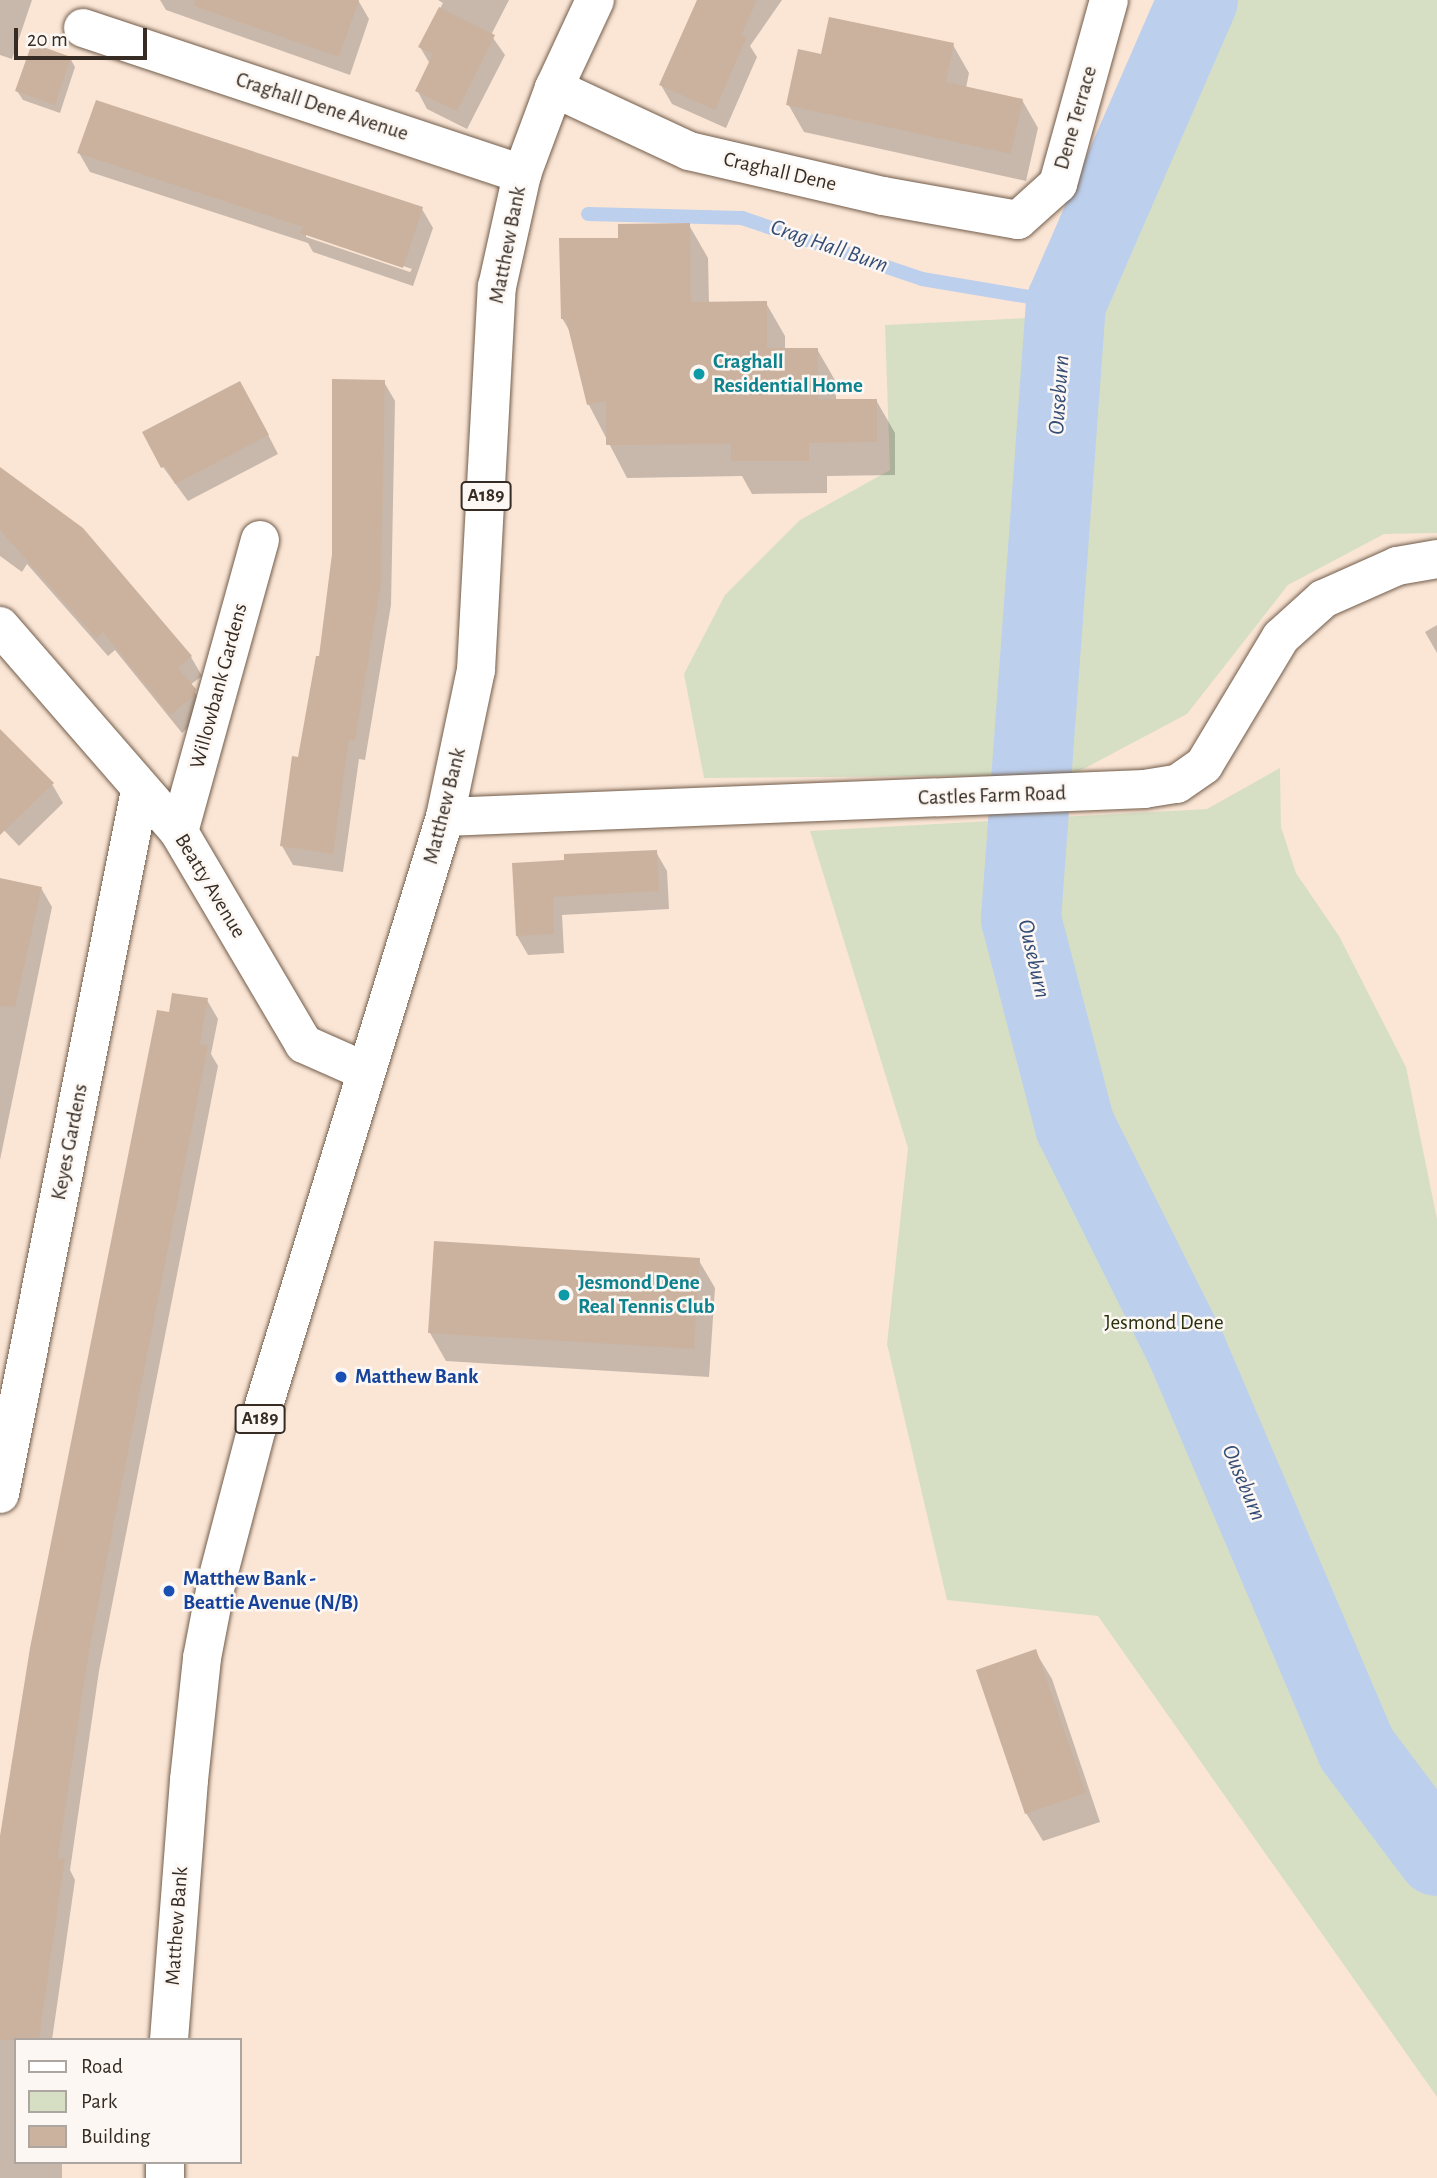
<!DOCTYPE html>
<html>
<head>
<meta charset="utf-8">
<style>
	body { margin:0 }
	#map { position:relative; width:1437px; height:2178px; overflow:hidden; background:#fbe6d6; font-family:"Alegreya Sans",sans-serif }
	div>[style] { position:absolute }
	.green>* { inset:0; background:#d6dfc4 }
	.shadow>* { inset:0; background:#0003 }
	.stream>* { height:14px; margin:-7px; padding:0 7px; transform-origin:7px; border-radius:7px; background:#bccfed }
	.river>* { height:80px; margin:-40px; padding:0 40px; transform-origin:40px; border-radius:40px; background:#bccfed }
	.building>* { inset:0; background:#cbb29e }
	.roads { filter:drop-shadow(0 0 2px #725c4a) drop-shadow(0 0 2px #725c4a) }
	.minor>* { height:38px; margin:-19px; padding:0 19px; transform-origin:19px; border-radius:19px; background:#fff }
	.major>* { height:38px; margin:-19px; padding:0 19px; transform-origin:19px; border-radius:19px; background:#fff }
	.dots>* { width:19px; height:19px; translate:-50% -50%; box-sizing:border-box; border:4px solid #fcf7f3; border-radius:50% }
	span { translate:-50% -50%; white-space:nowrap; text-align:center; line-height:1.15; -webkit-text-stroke:5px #fcf7f3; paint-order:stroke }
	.shield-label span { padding:2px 5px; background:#fcf7f3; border:2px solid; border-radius:5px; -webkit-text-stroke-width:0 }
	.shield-label { font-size:19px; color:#362c24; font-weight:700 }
	.street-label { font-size:21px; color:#362c24 }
	.culture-label { font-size:21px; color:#0d838f; font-weight:700 }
	.left { translate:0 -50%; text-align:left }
	.park-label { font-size:21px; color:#28320a }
	.transit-label { font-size:21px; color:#164399; font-weight:700 }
	.water-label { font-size:23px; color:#344d77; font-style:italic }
	.legend { position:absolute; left:14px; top:2038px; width:228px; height:126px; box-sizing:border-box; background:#fcf7f3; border:2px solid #ada6a0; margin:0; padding:9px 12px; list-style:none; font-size:21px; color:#362c24 }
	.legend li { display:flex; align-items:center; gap:14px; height:35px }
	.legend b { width:35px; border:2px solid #ada6a0 }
	.scale { position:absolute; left:14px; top:28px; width:133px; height:32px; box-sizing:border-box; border:4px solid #362c24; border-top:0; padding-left:9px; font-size:21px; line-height:24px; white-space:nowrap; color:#362c24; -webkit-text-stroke:5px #fcf7f3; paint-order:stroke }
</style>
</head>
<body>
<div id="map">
	<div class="green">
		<i style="clip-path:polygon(1176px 0,1437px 0,1437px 533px,1384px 534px,1288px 585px,1187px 714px,1072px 775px,704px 778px,684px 674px,725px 595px,800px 520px,890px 470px,885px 325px,1027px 318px)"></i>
		<i style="clip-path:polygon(1280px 768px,1281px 827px,1296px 873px,1339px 936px,1406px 1067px,1437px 1219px,1437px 2097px,1098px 1616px,947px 1600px,887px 1344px,908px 1148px,810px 831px,1207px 809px)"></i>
	</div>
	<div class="shadow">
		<i style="clip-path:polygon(0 0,32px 0,12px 59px,0 55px)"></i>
		<i style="clip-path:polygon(160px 0,358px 0,369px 19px,350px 75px,166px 10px)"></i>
		<i style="clip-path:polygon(438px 0,509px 0,491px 35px,505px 55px,467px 129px,427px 109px,417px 90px,430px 64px,420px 47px,443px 3px)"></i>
		<i style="clip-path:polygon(699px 0,782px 0,750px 46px,757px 57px,726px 128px,672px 104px,661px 85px)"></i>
		<i style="clip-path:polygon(953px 45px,969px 73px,966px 88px,1022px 100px,1038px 128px,1026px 181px,804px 132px,788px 104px,822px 56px)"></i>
		<i style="clip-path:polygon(70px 58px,75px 67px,60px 113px,23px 100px,17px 91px)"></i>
		<i style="clip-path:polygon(evenodd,79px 153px,422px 209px,433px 228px,413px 286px,313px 252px,308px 243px,90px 172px,79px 153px,306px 233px,412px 269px,410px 272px,306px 237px,306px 233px)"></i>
		<i style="clip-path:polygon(689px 225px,708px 258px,709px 304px,766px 303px,785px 336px,785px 350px,817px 349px,836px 382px,836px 401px,876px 400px,895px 433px,895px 475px,827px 476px,827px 493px,752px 494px,742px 476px,627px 478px,589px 405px,572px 335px,562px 318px,619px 239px)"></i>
		<i style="clip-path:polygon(384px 382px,395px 401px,391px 605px,365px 760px,359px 759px,343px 872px,293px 865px,282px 846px,321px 658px,333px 554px)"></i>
		<i style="clip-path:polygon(251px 402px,278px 454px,188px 501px,163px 467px)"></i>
		<i style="clip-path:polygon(0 469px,82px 529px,191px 657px,202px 676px,190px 685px,206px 710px,182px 733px,115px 650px,108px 656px,27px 564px,22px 572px,0 556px)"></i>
		<i style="clip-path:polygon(1437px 625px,1437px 653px,1425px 632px)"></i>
		<i style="clip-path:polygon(0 731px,52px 784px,63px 803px,19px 846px,0 826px)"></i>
		<i style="clip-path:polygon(656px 852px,667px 871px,669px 909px,562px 915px,564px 953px,528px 955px,517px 936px,514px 865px)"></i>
		<i style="clip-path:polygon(0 879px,41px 888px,52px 907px,0 1160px)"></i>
		<i style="clip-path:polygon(207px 1000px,218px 1019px,211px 1054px,218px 1066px,99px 1671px,70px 1870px,75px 1880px,52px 2040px,16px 2040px,16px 2162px,62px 2162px,62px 2178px,0 2178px,0 1856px,171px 1014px)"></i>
		<i style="clip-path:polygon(698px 1259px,715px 1288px,709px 1377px,446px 1361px,430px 1333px)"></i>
		<i style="clip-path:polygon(1035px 1651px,1052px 1679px,1100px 1822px,1043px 1841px,1026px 1813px)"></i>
	</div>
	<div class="stream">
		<i style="left:588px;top:214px;width:154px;rotate:1.5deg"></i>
		<i style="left:742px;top:218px;width:190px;rotate:18.7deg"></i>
		<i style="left:922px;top:279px;width:146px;rotate:9.5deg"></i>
	</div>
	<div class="river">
		<i style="left:1198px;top:0;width:331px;rotate:113.5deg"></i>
		<i style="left:1066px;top:303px;width:618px;rotate:94.18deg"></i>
		<i style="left:1021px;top:919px;width:214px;rotate:75.4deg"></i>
		<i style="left:1075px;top:1126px;width:251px;rotate:63.5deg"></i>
		<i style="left:1187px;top:1351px;width:431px;rotate:66.9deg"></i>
		<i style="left:1356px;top:1748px;width:135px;rotate:53.1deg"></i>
	</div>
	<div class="building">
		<i style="clip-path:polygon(195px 0,359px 0,339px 57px,194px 6px)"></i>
		<i style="clip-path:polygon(697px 0,757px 0,741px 36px,747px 37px,715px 110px,659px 85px)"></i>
		<i style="clip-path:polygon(439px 7px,495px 35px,457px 111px,415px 91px,433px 54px,418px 47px)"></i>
		<i style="clip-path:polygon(829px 17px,954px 43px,946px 82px,1023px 99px,1011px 154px,786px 105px,798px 49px,821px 54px)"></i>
		<i style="clip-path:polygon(32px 43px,71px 57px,55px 105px,15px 91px)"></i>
		<i style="clip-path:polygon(96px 100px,423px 207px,403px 268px,300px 233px,303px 227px,77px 153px)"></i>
		<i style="clip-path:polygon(690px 223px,691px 302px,767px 301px,767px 348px,818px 348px,818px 399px,877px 399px,877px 442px,809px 443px,809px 461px,731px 461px,731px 444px,606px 445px,606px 401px,587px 405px,566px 319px,561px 319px,559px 238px,618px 238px,618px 224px)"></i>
		<i style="clip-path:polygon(332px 379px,385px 380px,381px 585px,355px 741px,349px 740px,333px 854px,280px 846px,292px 756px,298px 757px,316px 656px,319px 656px,332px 554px)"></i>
		<i style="clip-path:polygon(240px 381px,269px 435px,175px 484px,166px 466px,161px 468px,142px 432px)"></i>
		<i style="clip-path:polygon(0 467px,83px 528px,192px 656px,178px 668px,196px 689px,194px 696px,170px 715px,103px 632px,96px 638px,0 530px)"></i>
		<i style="clip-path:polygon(0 729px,54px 783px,0 835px)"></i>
		<i style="clip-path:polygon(657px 850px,659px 891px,553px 897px,554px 934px,516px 936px,512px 863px,564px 860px,564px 854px)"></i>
		<i style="clip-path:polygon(0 878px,42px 887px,15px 1007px,0 1006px)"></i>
		<i style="clip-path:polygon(172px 993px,208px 998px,200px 1044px,208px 1046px,89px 1651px,58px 1858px,65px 1859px,39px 2040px,0 2040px,0 1836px,30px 1648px,157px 1010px,169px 1012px)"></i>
		<i style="clip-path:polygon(434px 1241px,700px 1258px,694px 1349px,428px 1333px)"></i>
		<i style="clip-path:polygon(1036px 1649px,1086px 1793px,1025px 1814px,976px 1670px)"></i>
	</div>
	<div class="roads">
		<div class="minor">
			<i style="left:83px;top:28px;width:463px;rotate:18.4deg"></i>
			<i style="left:554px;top:88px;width:149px;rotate:25deg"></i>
			<i style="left:689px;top:151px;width:199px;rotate:13.1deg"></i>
			<i style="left:883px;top:196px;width:137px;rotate:10.1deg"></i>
			<i style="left:1018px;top:220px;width:54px;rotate:-42deg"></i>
			<i style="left:1058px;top:184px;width:191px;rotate:-74.5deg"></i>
			<i style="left:0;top:626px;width:273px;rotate:49deg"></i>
			<i style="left:179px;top:832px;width:246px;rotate:59.5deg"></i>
			<i style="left:304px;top:1044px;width:67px;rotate:23.9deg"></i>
			<i style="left:445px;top:817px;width:700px;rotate:-2.29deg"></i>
			<i style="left:1144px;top:789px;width:33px;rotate:-9deg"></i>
			<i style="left:1177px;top:784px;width:33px;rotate:-35deg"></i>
			<i style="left:1204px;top:765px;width:149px;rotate:-59deg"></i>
			<i style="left:1281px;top:637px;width:57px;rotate:-42.1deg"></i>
			<i style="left:1323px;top:599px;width:81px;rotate:-24deg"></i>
			<i style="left:1397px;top:566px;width:41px;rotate:-9.9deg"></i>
			<i style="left:179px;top:832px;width:303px;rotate:-74.5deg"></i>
			<i style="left:0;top:1494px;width:718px;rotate:-78.75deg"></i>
		</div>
		<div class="major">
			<i style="left:169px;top:2040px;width:261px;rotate:-85.6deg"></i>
			<i style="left:189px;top:1780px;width:123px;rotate:-83.9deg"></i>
			<i style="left:202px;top:1658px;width:79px;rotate:-79.1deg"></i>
			<i style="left:217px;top:1580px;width:157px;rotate:-75.3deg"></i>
			<i style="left:257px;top:1428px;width:639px;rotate:-72.9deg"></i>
			<i style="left:445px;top:817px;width:150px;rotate:-78.1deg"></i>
			<i style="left:476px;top:670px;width:384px;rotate:-86.9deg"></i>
			<i style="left:497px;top:287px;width:116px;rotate:-77.5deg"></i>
			<i style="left:522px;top:174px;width:92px;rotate:-69.6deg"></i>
			<i style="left:554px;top:88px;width:97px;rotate:-65deg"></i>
			<i style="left:165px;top:2178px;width:16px;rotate:-90deg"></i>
		</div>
	</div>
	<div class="dots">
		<i style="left:699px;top:374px;background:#0f9aa8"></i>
		<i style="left:564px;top:1295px;background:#0f9aa8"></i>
		<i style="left:341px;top:1377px;background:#1a4fb4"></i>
		<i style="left:169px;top:1591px;background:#1a4fb4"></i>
	</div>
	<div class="shield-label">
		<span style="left:486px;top:496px">A189</span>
		<span style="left:260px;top:1419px">A189</span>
	</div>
	<div class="street-label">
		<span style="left:322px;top:107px;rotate:18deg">Craghall Dene Avenue</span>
		<span style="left:1076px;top:118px;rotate:-74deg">Dene Terrace</span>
		<span style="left:780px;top:172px;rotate:13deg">Craghall Dene</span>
		<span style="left:508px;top:245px;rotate:-79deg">Matthew Bank</span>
		<span style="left:219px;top:686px;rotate:-75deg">Willowbank Gardens</span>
		<span style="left:992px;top:796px;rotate:-2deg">Castles Farm Road</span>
		<span style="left:445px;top:806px;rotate:-76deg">Matthew Bank</span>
		<span style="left:210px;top:886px;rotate:59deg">Beatty Avenue</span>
		<span style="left:70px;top:1142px;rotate:-79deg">Keyes Gardens</span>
		<span style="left:177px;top:1926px;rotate:-86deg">Matthew Bank</span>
	</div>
	<div class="culture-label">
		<span class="left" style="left:713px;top:374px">Craghall<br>Residential Home</span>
		<span class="left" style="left:578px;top:1295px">Jesmond Dene<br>Real Tennis Club</span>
	</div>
	<div class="park-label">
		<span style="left:1164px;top:1323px">Jesmond Dene</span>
	</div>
	<div class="transit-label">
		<span class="left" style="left:355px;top:1377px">Matthew Bank</span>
		<span class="left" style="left:183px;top:1591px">Matthew Bank -<br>Beattie Avenue (N/B)</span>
	</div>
	<div class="water-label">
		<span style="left:829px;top:247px;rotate:19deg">Crag Hall Burn</span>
		<span style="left:1060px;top:395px;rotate:-86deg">Ouseburn</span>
		<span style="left:1033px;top:959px;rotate:77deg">Ouseburn</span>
		<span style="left:1243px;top:1483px;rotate:67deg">Ouseburn</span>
	</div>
	<ul class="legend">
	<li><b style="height:9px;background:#fff"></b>Road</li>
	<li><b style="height:19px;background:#d6dfc4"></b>Park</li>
	<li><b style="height:19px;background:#cbb29e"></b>Building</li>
	</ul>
	<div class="scale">20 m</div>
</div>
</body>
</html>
